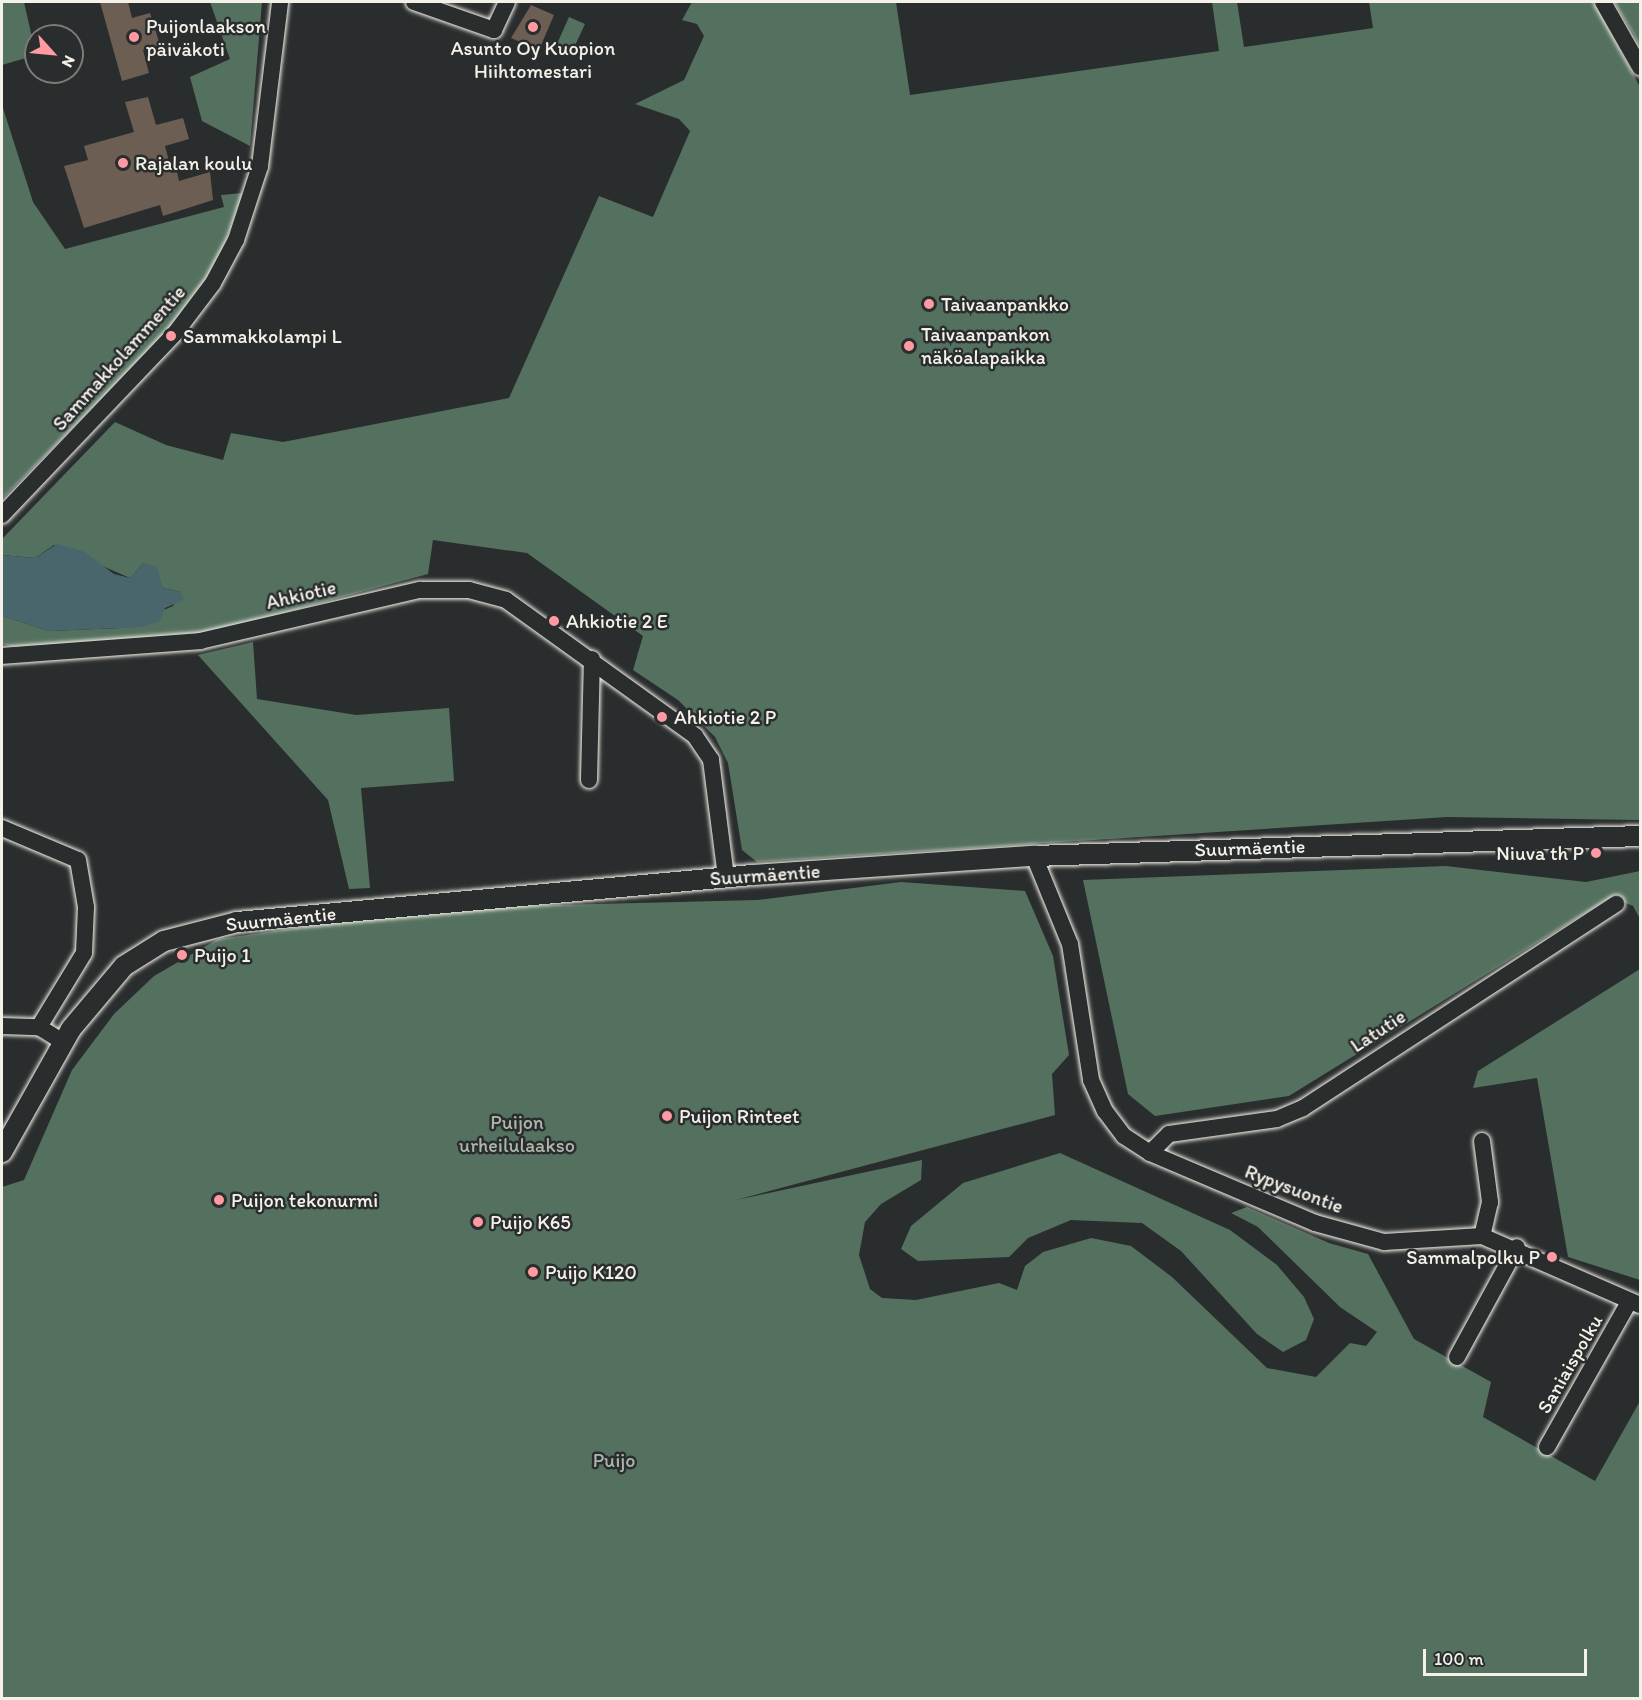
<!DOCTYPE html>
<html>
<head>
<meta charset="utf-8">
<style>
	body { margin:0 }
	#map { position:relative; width:1642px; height:1700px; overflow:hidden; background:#2a2d2e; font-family:Itim,sans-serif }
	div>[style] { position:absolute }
	.green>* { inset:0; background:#54705f }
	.water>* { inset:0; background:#49666d }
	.building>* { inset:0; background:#6d5e53 }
	.roads { filter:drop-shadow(0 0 2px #f4f1e8) drop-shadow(0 0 2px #f4f1e8) }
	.minor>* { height:16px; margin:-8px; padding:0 8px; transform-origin:8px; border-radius:8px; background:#2a2d2e }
	.major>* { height:20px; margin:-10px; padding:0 10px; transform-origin:10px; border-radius:10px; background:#2a2d2e }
	.dots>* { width:16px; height:16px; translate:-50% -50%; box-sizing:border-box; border:3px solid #2a2d2e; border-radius:50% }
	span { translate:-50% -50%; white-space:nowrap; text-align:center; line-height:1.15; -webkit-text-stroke:5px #2a2d2e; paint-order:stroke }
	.poi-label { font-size:20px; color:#f4f1e8 }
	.left { translate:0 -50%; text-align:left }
	.right { translate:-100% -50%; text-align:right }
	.street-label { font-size:20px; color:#f4f1e8 }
	.park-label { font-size:20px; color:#acb7aa }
	.frame { position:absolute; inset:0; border:3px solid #f4f1e8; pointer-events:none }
	.north { position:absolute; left:24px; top:24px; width:60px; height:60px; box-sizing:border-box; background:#2a2d2e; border:2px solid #7b7b78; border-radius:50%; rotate:117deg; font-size:16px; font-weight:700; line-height:24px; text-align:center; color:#f4f1e8 }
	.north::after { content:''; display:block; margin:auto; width:21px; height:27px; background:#ff9aa2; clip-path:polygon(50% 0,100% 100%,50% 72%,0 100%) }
	.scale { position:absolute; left:1423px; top:1649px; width:164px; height:27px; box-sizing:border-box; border:3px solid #f4f1e8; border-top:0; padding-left:8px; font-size:18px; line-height:21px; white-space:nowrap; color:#f4f1e8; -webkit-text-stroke:4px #2a2d2e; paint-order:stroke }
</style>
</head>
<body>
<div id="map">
	<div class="green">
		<i style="clip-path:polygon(2px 2px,24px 2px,36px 55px,2px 65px)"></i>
		<i style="clip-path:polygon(210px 2px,262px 2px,250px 146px,202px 121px,190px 77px,230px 59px)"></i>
		<i style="clip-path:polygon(692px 2px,896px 2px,910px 95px,1219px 51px,1212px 2px,1237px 2px,1244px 47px,1373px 28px,1369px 2px,1594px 2px,1640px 87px,1640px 820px,1447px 817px,757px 862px,742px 850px,728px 763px,715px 737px,678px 700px,633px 670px,643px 636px,527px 553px,433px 540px,428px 574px,190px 638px,29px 650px,2px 644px,2px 616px,49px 631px,121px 628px,173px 606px,181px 592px,163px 588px,144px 563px,130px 578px,54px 545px,35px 558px,2px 555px,2px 539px,115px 422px,166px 445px,223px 460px,231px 433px,283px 442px,509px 398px,599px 196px,653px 217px,690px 131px,679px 119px,635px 104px,684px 80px,704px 36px,697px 24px,682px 20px)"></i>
		<i style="clip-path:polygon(1614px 2px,1640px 2px,1640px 48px,1634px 35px)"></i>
		<i style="clip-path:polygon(569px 17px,585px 24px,572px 52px,556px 46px)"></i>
		<i style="clip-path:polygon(2px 105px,33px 202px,65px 249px,224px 207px,221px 195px,243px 193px,219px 260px,180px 319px,2px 499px)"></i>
		<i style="clip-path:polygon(253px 642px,257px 699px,356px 715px,449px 708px,454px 781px,361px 788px,370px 888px,349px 889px,328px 800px,198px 655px)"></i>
		<i style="clip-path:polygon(1446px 866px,1586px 882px,1640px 871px,1640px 919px,1633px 906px,1611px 897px,1289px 1096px,1155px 1116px,1128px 1094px,1083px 880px)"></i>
		<i style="clip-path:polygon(901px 882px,1025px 891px,1053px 956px,1069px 1055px,1052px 1074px,1055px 1115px,736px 1200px,922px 1160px,921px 1180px,881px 1204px,865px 1222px,859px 1255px,870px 1289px,882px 1298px,916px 1300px,999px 1283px,1017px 1290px,1025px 1266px,1043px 1252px,1091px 1238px,1131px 1246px,1172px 1277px,1267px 1368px,1316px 1377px,1350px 1343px,1366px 1346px,1377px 1332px,1340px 1307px,1258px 1227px,1231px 1213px,1247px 1207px,1329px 1243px,1368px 1254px,1414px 1339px,1491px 1382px,1483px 1417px,1595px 1481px,1640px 1401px,1640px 1698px,2px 1698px,2px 1187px,24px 1180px,72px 1070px,114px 1014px,154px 976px,218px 939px,346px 921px,473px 907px,757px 900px)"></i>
		<i style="clip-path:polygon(1640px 969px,1640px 1280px,1568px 1257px,1537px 1078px,1473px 1088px,1478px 1071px)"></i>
		<i style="clip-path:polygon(1060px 1153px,1230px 1230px,1277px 1265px,1304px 1297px,1314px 1319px,1306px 1340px,1283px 1352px,1257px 1334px,1181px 1251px,1142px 1223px,1071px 1220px,1028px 1238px,1009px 1257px,918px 1261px,901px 1249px,911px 1226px,963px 1183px)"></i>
	</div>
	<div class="water">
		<i style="clip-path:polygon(57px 544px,83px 551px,114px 574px,130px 578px,144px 563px,157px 567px,163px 588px,181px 592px,184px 600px,165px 608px,160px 621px,143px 627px,49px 631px,2px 616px,2px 555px,35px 558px)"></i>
	</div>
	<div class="building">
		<i style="clip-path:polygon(100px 2px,128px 2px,132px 18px,150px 13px,160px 45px,143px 50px,149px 73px,122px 81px)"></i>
		<i style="clip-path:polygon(531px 5px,554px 15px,539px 50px,511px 38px)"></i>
		<i style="clip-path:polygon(148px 97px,156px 125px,183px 118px,189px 139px,165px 146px,172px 173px,177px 172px,179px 181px,210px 172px,213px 200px,163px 216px,160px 205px,84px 228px,64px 166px,88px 160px,84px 146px,134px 132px,125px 102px)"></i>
	</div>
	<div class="roads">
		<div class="minor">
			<i style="left:414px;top:2px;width:85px;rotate:19.3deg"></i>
			<i style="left:494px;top:30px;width:31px;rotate:-65deg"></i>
			<i style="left:1603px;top:2px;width:75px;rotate:60.4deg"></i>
			<i style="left:2px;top:515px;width:253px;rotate:-46.4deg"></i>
			<i style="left:176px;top:332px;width:61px;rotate:-52.9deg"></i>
			<i style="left:213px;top:283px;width:49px;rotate:-61.9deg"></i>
			<i style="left:236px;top:240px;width:78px;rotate:-72deg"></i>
			<i style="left:260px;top:166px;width:165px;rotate:-83deg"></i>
			<i style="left:2px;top:656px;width:199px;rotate:-4.3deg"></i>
			<i style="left:200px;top:641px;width:226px;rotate:-13.1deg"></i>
			<i style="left:420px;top:590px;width:49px"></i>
			<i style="left:469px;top:590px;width:38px;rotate:15deg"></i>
			<i style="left:506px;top:600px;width:233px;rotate:35.7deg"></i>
			<i style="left:695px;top:736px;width:29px;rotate:56deg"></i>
			<i style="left:711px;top:760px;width:118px;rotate:82.7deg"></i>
			<i style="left:589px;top:780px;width:121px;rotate:-88.6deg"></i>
			<i style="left:2px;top:828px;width:82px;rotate:22.8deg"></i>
			<i style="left:78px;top:860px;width:48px;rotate:80.3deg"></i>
			<i style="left:86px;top:907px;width:46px;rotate:92.5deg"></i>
			<i style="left:84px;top:953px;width:87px;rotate:121.3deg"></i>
			<i style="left:1034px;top:856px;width:95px;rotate:67.8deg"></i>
			<i style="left:1070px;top:944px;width:138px;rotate:81.2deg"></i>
			<i style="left:1091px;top:1080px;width:34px;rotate:66deg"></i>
			<i style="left:1105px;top:1111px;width:31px;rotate:53deg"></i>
			<i style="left:1124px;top:1136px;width:31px;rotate:33deg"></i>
			<i style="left:1150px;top:1153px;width:179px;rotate:23deg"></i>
			<i style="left:1315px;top:1223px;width:72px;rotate:15.4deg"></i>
			<i style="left:1384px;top:1242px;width:98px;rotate:-3.5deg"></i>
			<i style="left:1482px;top:1236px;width:172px;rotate:23.6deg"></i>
			<i style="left:2px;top:1026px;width:37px;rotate:2deg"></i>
			<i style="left:39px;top:1027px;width:28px;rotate:32deg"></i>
			<i style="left:1482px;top:1141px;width:62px;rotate:82.5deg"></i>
			<i style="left:1490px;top:1202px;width:35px;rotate:103deg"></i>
			<i style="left:1150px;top:1153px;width:27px;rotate:-45deg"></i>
			<i style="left:1169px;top:1134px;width:109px;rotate:-7.9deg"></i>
			<i style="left:1277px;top:1119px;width:28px;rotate:-23deg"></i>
			<i style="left:1303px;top:1108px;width:374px;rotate:-33.1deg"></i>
			<i style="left:1457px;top:1357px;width:125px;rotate:-61.4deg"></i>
			<i style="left:1547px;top:1447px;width:167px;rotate:-60.5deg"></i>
		</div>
		<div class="major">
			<i style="left:2px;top:1152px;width:141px;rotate:-60.7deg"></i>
			<i style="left:71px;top:1029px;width:82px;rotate:-49.9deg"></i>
			<i style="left:124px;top:966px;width:47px;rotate:-32deg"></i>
			<i style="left:164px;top:941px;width:75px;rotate:-14.6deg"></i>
			<i style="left:237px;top:922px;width:517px;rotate:-5.21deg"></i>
			<i style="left:752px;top:875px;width:283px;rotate:-3.9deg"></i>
			<i style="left:1034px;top:856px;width:606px;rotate:-1.89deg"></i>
		</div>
	</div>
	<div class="dots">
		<i style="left:533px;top:27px;background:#ff9aa2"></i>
		<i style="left:134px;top:37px;background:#ff9aa2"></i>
		<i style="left:123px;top:163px;background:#ff9aa2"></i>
		<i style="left:929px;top:304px;background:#ff9aa2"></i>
		<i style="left:171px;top:336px;background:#ff9aa2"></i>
		<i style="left:909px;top:346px;background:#ff9aa2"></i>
		<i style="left:554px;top:621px;background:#ff9aa2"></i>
		<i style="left:662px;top:717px;background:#ff9aa2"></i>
		<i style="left:1596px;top:853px;background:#ff9aa2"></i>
		<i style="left:182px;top:955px;background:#ff9aa2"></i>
		<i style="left:667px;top:1116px;background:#ff9aa2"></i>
		<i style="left:219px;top:1200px;background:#ff9aa2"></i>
		<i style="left:478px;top:1222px;background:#ff9aa2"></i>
		<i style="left:1552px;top:1257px;background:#ff9aa2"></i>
		<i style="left:533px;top:1272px;background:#ff9aa2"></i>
	</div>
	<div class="poi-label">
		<span class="left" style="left:146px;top:38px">Puijonlaakson<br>päiväkoti</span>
		<span style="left:533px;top:60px">Asunto Oy Kuopion<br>Hiihtomestari</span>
		<span class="left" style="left:135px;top:163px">Rajalan koulu</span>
		<span class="left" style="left:941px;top:304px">Taivaanpankko</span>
		<span class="left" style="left:921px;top:346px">Taivaanpankon<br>näköalapaikka</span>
		<span class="left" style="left:183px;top:336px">Sammakkolampi L</span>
		<span class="left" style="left:566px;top:621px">Ahkiotie 2 E</span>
		<span class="left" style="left:674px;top:717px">Ahkiotie 2 P</span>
		<span class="right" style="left:1584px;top:853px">Niuva th P</span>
		<span class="left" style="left:194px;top:955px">Puijo 1</span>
		<span class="left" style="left:679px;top:1116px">Puijon Rinteet</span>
		<span class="left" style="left:231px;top:1200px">Puijon tekonurmi</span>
		<span class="left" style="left:490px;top:1222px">Puijo K65</span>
		<span class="right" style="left:1540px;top:1257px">Sammalpolku P</span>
		<span class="left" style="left:545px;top:1272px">Puijo K120</span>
	</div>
	<div class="street-label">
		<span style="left:119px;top:358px;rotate:-48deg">Sammakkolammentie</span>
		<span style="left:301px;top:595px;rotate:-13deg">Ahkiotie</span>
		<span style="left:1250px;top:848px;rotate:-2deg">Suurmäentie</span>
		<span style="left:765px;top:875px;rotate:-4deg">Suurmäentie</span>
		<span style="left:281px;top:919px;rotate:-6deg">Suurmäentie</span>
		<span style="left:1378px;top:1031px;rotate:-33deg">Latutie</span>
		<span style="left:1294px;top:1189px;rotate:21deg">Rypysuontie</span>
		<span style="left:1570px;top:1364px;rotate:-60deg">Saniaispolku</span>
	</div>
	<div class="park-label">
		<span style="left:517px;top:1134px">Puijon<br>urheilulaakso</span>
		<span style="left:614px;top:1460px">Puijo</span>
	</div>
	<div class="frame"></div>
	<div class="north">N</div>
	<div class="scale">100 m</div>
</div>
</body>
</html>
